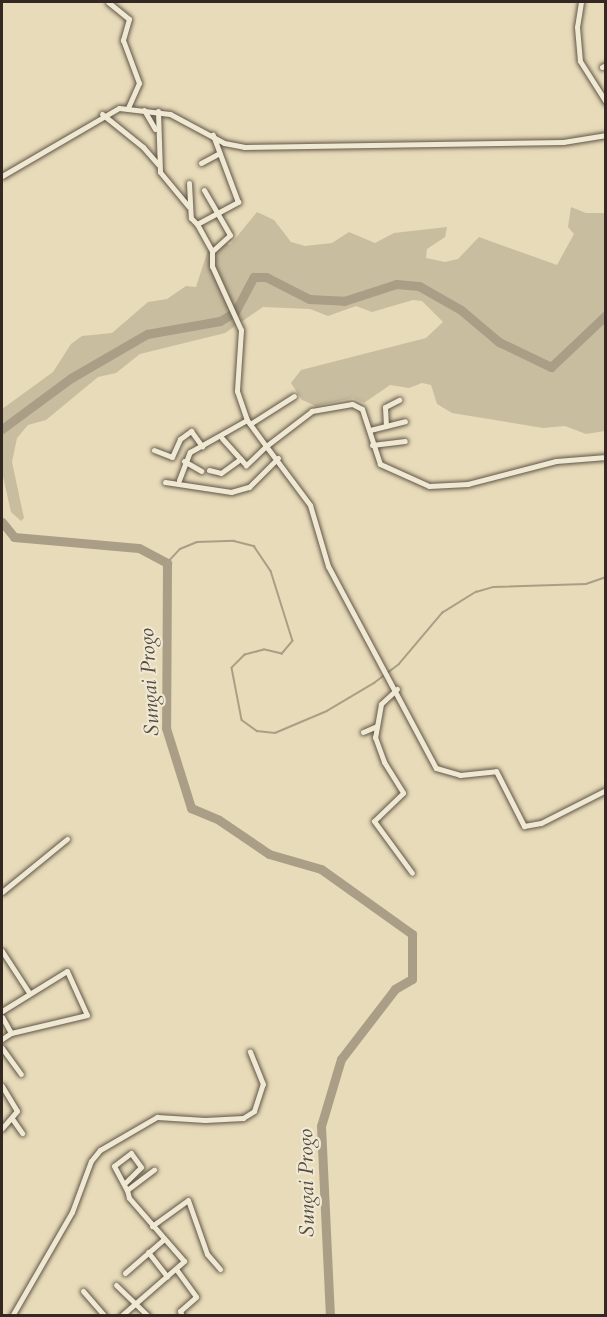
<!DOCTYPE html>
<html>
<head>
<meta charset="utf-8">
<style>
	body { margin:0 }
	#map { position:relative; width:607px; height:1317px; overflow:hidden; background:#e7dbb9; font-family:Cardo,serif }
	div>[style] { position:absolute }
	.green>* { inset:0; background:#c9bda0 }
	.stream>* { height:1.5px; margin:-0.75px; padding:0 0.75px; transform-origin:0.75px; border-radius:0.75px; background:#aa9e86 }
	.river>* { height:9px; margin:-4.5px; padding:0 4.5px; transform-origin:4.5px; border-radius:4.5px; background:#aa9e86 }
	.roads { filter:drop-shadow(0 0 2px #615548) drop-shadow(0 0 2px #615548) }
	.minor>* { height:5px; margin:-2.5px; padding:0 2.5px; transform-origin:2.5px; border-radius:2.5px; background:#efe8d2 }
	span { translate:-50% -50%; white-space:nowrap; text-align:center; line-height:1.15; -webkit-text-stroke:4.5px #efe8d2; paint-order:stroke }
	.water-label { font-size:21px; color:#574b41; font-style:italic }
	.frame { position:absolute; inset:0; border:3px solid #342823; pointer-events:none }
</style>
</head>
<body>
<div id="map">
	<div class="green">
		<i style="clip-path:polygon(571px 207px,586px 213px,605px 213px,605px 431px,586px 434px,565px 426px,543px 428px,452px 413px,437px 404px,431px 385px,422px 383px,409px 388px,390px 385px,364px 403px,353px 398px,316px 406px,302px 400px,291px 383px,301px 370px,426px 338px,443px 322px,422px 301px,413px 300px,372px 312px,356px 306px,328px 316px,310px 309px,263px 307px,225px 333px,140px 354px,116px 373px,98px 377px,46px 420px,28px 425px,17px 438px,12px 462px,24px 518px,21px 521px,11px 512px,2px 472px,2px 409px,53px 372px,71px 344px,82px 336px,112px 333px,148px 302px,167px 299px,186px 286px,196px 287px,208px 250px,222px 242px,230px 245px,257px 212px,274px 220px,291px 242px,305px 246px,332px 243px,349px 232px,375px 243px,394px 233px,447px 227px,445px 237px,427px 249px,426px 258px,445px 262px,458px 259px,479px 237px,557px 265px,574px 234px,568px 227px)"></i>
	</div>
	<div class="stream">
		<i style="left:167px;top:563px;width:19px;rotate:-47deg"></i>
		<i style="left:180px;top:549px;width:18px;rotate:-22deg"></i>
		<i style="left:197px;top:542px;width:37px;rotate:-2deg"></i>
		<i style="left:234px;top:541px;width:21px;rotate:14deg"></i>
		<i style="left:254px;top:546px;width:30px;rotate:56deg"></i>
		<i style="left:271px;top:571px;width:73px;rotate:72.6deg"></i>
		<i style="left:293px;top:641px;width:17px;rotate:130deg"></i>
		<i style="left:282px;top:654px;width:18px;rotate:-167deg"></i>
		<i style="left:264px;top:650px;width:20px;rotate:165deg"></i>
		<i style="left:245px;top:655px;width:18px;rotate:135deg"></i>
		<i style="left:232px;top:668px;width:53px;rotate:79.1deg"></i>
		<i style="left:242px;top:720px;width:19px;rotate:36deg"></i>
		<i style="left:257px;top:731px;width:18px;rotate:6deg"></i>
		<i style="left:275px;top:733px;width:56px;rotate:-22.9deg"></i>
		<i style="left:327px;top:711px;width:55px;rotate:-30.8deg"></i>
		<i style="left:374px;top:683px;width:31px;rotate:-37deg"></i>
		<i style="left:399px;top:664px;width:67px;rotate:-49.9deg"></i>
		<i style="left:442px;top:613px;width:40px;rotate:-32deg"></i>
		<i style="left:476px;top:592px;width:18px;rotate:-16deg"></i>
		<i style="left:493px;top:587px;width:93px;rotate:-1.8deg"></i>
		<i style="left:586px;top:584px;width:21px;rotate:-19deg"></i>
	</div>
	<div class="river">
		<i style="left:2px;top:429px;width:86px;rotate:-36.5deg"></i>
		<i style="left:71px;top:378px;width:88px;rotate:-30.1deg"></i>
		<i style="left:147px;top:334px;width:74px;rotate:-10.1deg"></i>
		<i style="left:220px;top:321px;width:17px;rotate:-31deg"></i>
		<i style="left:235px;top:312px;width:40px;rotate:-62deg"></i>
		<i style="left:254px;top:277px;width:12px"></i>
		<i style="left:266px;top:277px;width:48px;rotate:27.1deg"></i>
		<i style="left:309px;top:299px;width:35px;rotate:3deg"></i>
		<i style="left:344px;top:301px;width:55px;rotate:-18.1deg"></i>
		<i style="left:396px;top:284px;width:23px;rotate:5deg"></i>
		<i style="left:419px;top:286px;width:48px;rotate:29.7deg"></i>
		<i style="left:461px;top:310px;width:50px;rotate:40.1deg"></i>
		<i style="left:499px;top:342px;width:58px;rotate:25.7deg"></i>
		<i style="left:551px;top:367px;width:76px;rotate:-43.4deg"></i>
		<i style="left:2px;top:522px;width:19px;rotate:51deg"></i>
		<i style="left:14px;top:537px;width:125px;rotate:5deg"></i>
		<i style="left:139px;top:548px;width:32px;rotate:28deg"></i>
		<i style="left:167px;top:563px;width:165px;rotate:90.3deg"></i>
		<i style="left:166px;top:728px;width:84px;rotate:72.6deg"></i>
		<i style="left:191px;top:808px;width:30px;rotate:23deg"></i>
		<i style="left:219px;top:820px;width:60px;rotate:34.2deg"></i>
		<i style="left:269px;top:854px;width:54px;rotate:16.1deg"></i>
		<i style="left:321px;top:869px;width:112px;rotate:35.5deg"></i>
		<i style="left:412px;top:934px;width:45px;rotate:90deg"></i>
		<i style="left:412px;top:979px;width:20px;rotate:150deg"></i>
		<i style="left:395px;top:989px;width:88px;rotate:127.6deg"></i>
		<i style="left:341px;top:1059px;width:70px;rotate:106.6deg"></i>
		<i style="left:321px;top:1126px;width:190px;rotate:87.3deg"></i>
	</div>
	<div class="roads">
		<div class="minor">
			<i style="left:108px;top:2px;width:27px;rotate:39deg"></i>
			<i style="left:129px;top:19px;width:22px;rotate:106deg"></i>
			<i style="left:123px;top:40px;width:46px;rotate:69.6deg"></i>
			<i style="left:139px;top:83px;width:27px;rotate:114deg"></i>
			<i style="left:581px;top:2px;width:25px;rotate:99deg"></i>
			<i style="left:577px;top:27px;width:34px;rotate:85deg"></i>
			<i style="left:580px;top:61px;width:49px;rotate:57.6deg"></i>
			<i style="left:602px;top:67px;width:4px;rotate:-27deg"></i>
			<i style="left:144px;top:110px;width:22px;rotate:60deg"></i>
			<i style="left:158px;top:111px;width:61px;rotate:88.1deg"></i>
			<i style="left:160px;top:172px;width:45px;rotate:50.4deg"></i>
			<i style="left:102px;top:114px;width:53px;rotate:38.8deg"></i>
			<i style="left:143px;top:147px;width:23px;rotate:49deg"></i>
			<i style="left:201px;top:163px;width:19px;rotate:-28deg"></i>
			<i style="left:2px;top:176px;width:135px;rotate:-30.2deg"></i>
			<i style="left:119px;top:108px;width:51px;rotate:6.7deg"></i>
			<i style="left:170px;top:114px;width:61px;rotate:28.2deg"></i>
			<i style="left:224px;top:143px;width:20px;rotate:11deg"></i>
			<i style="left:244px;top:147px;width:319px;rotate:-0.9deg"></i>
			<i style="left:563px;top:142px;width:44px;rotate:-9.2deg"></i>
			<i style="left:189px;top:183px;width:35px;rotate:87deg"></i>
			<i style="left:191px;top:218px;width:8px;rotate:45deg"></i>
			<i style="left:197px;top:224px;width:47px;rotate:-28.2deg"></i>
			<i style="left:238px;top:202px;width:72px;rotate:-110.5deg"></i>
			<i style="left:204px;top:190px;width:52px;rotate:60deg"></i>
			<i style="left:230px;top:235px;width:24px;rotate:138deg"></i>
			<i style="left:212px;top:251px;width:15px;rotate:90deg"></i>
			<i style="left:212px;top:266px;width:70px;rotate:65.6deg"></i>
			<i style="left:241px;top:330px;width:61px;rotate:93.8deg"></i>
			<i style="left:237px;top:391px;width:31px;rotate:71deg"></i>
			<i style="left:247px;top:420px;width:32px;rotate:54deg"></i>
			<i style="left:266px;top:446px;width:28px;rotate:136deg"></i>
			<i style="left:246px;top:465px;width:36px;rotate:-132deg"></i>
			<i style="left:197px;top:224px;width:31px;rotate:61deg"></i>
			<i style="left:250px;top:424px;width:52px;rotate:-32.5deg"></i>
			<i style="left:386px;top:426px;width:19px;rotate:-93deg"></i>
			<i style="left:385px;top:407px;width:16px;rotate:-27deg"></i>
			<i style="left:370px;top:430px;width:36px;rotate:-14deg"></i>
			<i style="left:372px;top:445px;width:33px;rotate:-7deg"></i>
			<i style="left:154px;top:450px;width:19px;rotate:21deg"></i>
			<i style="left:172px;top:457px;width:20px;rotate:-66deg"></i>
			<i style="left:180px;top:439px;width:14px;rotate:-36deg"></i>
			<i style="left:191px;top:431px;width:19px;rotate:54deg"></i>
			<i style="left:606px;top:457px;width:50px;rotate:175.4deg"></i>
			<i style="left:556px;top:461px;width:91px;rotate:165.4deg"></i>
			<i style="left:468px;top:484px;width:39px;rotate:177deg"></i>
			<i style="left:429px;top:486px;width:54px;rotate:-155.8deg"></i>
			<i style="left:380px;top:464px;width:58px;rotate:-108.1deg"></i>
			<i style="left:362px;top:409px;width:11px;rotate:-153deg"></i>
			<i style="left:352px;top:404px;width:41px;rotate:170.1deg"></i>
			<i style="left:312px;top:411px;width:58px;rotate:142.7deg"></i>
			<i style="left:266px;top:446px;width:74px;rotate:53.3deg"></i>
			<i style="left:310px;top:505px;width:64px;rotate:73.6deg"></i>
			<i style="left:328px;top:566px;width:229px;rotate:61.9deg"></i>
			<i style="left:436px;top:768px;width:25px;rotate:16deg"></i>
			<i style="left:460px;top:775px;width:36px;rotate:-6deg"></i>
			<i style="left:496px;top:771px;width:62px;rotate:63deg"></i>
			<i style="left:524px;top:826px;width:17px;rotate:-10deg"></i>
			<i style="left:541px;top:823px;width:73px;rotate:-26.9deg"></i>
			<i style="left:184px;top:461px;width:20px;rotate:30deg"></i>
			<i style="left:209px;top:470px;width:12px;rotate:14deg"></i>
			<i style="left:221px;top:473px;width:24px;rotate:-36deg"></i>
			<i style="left:179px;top:480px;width:30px;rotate:-69deg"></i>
			<i style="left:190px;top:452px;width:65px;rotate:-29.3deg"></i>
			<i style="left:165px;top:482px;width:67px;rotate:8.6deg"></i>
			<i style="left:231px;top:492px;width:19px;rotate:-16deg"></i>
			<i style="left:249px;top:487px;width:41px;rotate:-45deg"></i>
			<i style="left:397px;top:689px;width:22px;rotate:137deg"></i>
			<i style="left:381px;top:704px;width:34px;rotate:100deg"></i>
			<i style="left:375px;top:737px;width:27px;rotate:70deg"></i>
			<i style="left:384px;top:762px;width:36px;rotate:58deg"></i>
			<i style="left:403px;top:793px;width:40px;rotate:136deg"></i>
			<i style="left:374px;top:821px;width:64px;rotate:53.8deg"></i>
			<i style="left:363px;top:732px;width:15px;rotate:-23deg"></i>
			<i style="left:2px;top:892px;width:84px;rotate:-39.2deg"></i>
			<i style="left:2px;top:951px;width:48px;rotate:57deg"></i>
			<i style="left:2px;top:1011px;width:76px;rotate:-31.6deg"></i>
			<i style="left:67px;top:971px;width:48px;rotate:65.6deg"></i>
			<i style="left:87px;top:1015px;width:78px;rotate:166.7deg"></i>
			<i style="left:11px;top:1033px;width:18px;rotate:-119deg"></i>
			<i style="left:2px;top:1039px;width:11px;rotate:-34deg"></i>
			<i style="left:2px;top:1048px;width:32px;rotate:54deg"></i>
			<i style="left:2px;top:1086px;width:29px;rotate:59deg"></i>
			<i style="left:17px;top:1111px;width:23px;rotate:131deg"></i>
			<i style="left:13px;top:1120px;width:16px;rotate:55deg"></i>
			<i style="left:126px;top:1182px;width:21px;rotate:-45deg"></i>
			<i style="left:141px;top:1167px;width:17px;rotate:-126deg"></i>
			<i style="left:131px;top:1153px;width:21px;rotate:143deg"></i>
			<i style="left:114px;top:1166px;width:27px;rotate:62deg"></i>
			<i style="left:152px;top:1226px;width:44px;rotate:-35.8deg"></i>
			<i style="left:188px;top:1200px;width:57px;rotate:70.6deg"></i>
			<i style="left:207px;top:1254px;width:20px;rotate:49deg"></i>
			<i style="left:148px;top:1252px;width:31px;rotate:52deg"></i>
			<i style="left:176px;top:1269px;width:34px;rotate:54deg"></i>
			<i style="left:196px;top:1297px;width:21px;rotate:139deg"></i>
			<i style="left:180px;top:1311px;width:5px;rotate:68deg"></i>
			<i style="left:125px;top:1273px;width:52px;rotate:-41.1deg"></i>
			<i style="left:116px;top:1285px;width:45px;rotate:44.1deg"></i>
			<i style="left:83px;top:1291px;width:33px;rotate:49deg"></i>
			<i style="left:12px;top:1316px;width:120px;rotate:-60deg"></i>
			<i style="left:72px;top:1212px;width:54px;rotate:-69.6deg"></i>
			<i style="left:91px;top:1161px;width:14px;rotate:-51deg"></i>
			<i style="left:100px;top:1150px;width:66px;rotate:-30.1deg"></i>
			<i style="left:157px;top:1117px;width:48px;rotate:3.6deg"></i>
			<i style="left:205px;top:1120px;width:38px;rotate:-3deg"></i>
			<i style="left:243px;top:1118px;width:13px;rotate:-32deg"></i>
			<i style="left:254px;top:1111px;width:28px;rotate:-72deg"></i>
			<i style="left:263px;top:1084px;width:35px;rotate:-112deg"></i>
			<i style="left:121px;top:1316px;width:84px;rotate:-41.1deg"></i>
			<i style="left:184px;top:1261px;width:84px;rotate:-131.1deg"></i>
			<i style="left:129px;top:1198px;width:8px;rotate:-104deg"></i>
			<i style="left:127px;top:1190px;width:34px;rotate:-37deg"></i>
		</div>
	</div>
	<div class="water-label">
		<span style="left:150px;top:682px;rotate:-93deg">Sungai Progo</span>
		<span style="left:307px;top:1183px;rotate:-91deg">Sungai Progo</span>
	</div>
	<div class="frame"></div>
</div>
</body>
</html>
